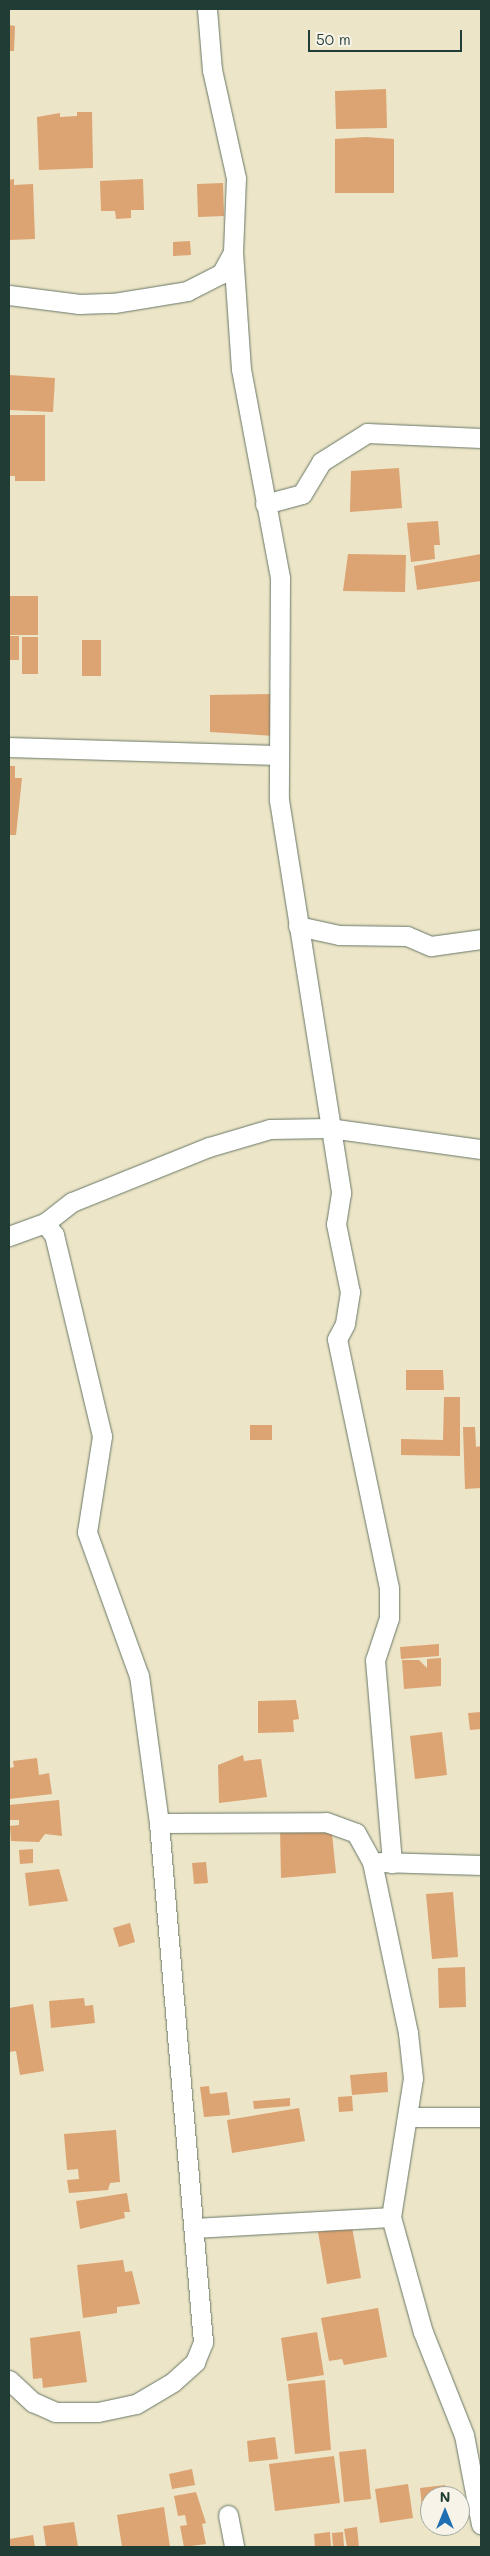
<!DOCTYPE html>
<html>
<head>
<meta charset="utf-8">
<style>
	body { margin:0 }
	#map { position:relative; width:490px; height:2556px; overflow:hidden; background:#ede5c7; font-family:Mali,sans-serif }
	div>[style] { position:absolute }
	.building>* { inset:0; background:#dca373 }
	.roads { filter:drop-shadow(0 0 1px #677867) drop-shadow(0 0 1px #677867) }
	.street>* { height:19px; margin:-9.5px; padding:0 9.5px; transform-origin:9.5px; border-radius:9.5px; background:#fff }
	span { translate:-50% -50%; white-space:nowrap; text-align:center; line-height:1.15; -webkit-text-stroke:4px #f7f3e8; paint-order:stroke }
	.frame { position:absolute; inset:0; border:10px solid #1f3d34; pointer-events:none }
	.north { position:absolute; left:420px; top:2486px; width:50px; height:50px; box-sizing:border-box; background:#f7f3e8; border:1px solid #a1aaa0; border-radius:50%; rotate:0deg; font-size:14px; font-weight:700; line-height:20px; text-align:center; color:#1f3d34 }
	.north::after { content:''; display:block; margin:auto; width:18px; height:22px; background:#1f6fb2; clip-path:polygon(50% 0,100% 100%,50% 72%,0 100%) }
	.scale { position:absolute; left:308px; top:30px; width:154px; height:22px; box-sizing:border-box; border:2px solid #1f3d34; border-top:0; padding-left:6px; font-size:15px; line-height:18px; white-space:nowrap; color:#1f3d34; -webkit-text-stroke:4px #f7f3e8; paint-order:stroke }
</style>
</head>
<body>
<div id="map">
	<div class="building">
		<i style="clip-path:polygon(9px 25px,15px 26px,14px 51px,9px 51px)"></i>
		<i style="clip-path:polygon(386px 89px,387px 128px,336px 129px,335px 91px)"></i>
		<i style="clip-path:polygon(77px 112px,92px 112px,93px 168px,39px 170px,37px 117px,60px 113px,60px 117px,77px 116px)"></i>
		<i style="clip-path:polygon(366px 137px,394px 139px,394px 193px,335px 193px,335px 139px)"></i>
		<i style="clip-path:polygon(14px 179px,14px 185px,33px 184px,35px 239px,9px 240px,9px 180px)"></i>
		<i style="clip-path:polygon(143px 179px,144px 210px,131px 210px,131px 218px,116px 219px,115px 211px,101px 211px,100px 181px)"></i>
		<i style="clip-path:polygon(223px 183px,224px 216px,198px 217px,197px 184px)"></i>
		<i style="clip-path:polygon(190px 241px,191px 255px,173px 256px,173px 242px)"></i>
		<i style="clip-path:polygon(9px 375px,55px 378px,53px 412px,9px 410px)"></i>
		<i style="clip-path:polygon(9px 415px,45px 415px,45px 481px,15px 481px,15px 476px,9px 476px)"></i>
		<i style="clip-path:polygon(399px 468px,402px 508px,350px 512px,351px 471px)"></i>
		<i style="clip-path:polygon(438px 521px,440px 545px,434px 545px,435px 559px,411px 562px,407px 523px)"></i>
		<i style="clip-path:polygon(348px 554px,406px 555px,405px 592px,343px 591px)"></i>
		<i style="clip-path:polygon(481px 554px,481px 581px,417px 590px,414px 566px)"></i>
		<i style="clip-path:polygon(9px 596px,38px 596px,38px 635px,9px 635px)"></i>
		<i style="clip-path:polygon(9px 636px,19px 636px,19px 660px,9px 660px)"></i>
		<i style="clip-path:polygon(22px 637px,38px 637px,38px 674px,22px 674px)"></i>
		<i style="clip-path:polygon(82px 640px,101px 640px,101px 676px,82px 676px)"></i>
		<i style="clip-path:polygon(274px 694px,275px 736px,210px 732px,210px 695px)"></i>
		<i style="clip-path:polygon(9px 766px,15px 766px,15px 778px,22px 778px,16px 835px,9px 835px)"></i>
		<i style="clip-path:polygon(406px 1370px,443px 1370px,444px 1390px,406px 1390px)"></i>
		<i style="clip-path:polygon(444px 1397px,460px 1397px,460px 1456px,401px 1455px,401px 1439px,443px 1440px)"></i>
		<i style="clip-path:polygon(250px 1425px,272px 1425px,272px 1440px,250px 1440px)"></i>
		<i style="clip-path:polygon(463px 1427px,475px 1427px,476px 1447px,481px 1446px,481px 1488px,465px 1489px)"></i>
		<i style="clip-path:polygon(439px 1644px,439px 1656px,401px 1659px,400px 1647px)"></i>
		<i style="clip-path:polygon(441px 1658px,441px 1686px,404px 1689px,402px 1660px,419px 1660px,427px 1668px,427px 1659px)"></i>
		<i style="clip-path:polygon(296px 1700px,299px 1719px,293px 1720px,294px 1732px,258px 1733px,258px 1701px)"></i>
		<i style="clip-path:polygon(481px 1712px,481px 1729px,470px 1730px,468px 1713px)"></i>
		<i style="clip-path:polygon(442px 1732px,447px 1775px,415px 1779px,410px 1736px)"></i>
		<i style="clip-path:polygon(243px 1755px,244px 1761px,261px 1759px,267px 1797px,219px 1803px,218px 1765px)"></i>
		<i style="clip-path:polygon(37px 1758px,39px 1775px,49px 1773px,52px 1794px,9px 1799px,9px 1768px,14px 1767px,13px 1761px)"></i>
		<i style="clip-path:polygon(59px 1800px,62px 1836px,45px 1834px,39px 1842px,11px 1841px,10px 1826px,19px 1825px,19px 1820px,9px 1820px,9px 1805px)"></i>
		<i style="clip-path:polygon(331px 1824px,336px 1873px,281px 1878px,280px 1829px)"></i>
		<i style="clip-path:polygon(33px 1849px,33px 1863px,20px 1864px,19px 1850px)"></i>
		<i style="clip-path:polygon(206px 1862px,208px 1883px,194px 1884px,192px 1863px)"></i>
		<i style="clip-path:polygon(59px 1869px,68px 1901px,29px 1906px,25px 1873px)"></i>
		<i style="clip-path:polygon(453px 1892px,458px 1957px,432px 1959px,426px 1894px)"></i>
		<i style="clip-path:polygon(130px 1923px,135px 1942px,119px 1947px,113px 1928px)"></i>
		<i style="clip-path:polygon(465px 1967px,466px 2007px,439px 2008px,438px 1968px)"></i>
		<i style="clip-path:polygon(84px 1998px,85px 2006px,93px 2005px,95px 2023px,51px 2028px,49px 2001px)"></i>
		<i style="clip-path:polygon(33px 2004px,44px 2071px,20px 2075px,16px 2051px,9px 2052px,9px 2008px)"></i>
		<i style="clip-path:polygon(387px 2072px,388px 2092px,352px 2095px,350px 2075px)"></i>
		<i style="clip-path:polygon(209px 2086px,210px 2094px,227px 2092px,230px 2115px,204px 2117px,200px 2087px)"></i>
		<i style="clip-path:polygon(352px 2096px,353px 2111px,339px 2112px,338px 2097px)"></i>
		<i style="clip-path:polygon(290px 2098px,290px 2106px,254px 2109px,253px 2101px)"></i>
		<i style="clip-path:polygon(299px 2108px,305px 2141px,232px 2153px,227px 2120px)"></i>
		<i style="clip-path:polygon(116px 2130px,120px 2182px,110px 2183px,108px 2190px,69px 2193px,67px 2180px,79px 2179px,78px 2169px,67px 2170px,64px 2134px)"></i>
		<i style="clip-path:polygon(127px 2193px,130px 2212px,124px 2212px,125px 2218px,80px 2229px,76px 2201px)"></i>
		<i style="clip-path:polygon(352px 2227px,361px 2278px,327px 2284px,318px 2232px)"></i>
		<i style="clip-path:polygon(123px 2260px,125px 2272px,132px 2271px,140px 2304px,117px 2307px,117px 2313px,83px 2318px,77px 2265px)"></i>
		<i style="clip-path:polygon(378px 2308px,387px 2357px,344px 2365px,342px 2359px,329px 2361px,321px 2318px)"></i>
		<i style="clip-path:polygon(80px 2331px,87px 2382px,43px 2388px,42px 2378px,33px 2379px,30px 2338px)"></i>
		<i style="clip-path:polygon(317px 2332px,324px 2375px,287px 2381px,281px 2338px)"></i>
		<i style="clip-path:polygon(325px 2380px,331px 2450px,295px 2454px,288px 2384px)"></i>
		<i style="clip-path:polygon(275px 2437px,278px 2459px,249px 2462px,247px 2441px)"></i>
		<i style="clip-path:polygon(366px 2449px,371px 2499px,344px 2502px,339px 2452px)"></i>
		<i style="clip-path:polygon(334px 2456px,340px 2503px,275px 2511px,269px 2464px)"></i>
		<i style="clip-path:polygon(192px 2469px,195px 2485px,172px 2489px,169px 2474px)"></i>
		<i style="clip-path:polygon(408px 2484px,413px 2518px,380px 2523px,375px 2489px)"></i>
		<i style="clip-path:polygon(445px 2485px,446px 2496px,430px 2496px,430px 2506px,422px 2507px,420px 2488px)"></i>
		<i style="clip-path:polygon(196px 2492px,206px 2523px,202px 2524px,206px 2544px,184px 2547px,180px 2526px,187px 2525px,185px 2515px,178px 2516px,174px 2496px)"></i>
		<i style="clip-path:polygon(164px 2507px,170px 2547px,122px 2547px,117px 2515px)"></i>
		<i style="clip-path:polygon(74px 2522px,78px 2547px,46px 2547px,43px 2526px)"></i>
		<i style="clip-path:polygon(357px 2527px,359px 2547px,347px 2547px,344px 2529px)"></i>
		<i style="clip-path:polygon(330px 2532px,331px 2547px,315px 2547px,314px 2534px)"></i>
		<i style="clip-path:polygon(343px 2532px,344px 2547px,333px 2547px,332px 2533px)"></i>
		<i style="clip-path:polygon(33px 2535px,35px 2547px,9px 2547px,9px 2539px)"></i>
	</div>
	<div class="roads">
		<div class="street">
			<i style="left:233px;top:252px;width:117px;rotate:86.1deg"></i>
			<i style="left:241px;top:369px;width:213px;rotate:79.4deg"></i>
			<i style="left:280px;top:578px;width:222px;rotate:90.3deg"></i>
			<i style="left:279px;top:800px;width:398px;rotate:81deg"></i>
			<i style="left:341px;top:1193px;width:31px;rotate:99deg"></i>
			<i style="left:336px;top:1224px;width:69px;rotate:78.4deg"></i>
			<i style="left:350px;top:1292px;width:32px;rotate:99deg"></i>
			<i style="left:345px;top:1324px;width:17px;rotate:118deg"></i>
			<i style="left:337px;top:1339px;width:254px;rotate:78.2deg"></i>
			<i style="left:389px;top:1588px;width:30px;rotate:90deg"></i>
			<i style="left:389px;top:1618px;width:44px;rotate:108.4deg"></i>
			<i style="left:375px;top:1660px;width:204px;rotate:85.2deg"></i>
			<i style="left:9px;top:295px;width:71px;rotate:7.3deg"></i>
			<i style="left:79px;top:304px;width:35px;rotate:-2deg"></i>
			<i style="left:114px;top:303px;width:74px;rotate:-9.3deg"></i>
			<i style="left:187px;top:291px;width:38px;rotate:-27deg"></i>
			<i style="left:221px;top:274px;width:25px;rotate:-61deg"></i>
			<i style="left:233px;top:252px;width:74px;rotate:-87.7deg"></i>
			<i style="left:236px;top:178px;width:111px;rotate:-102.5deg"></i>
			<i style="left:212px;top:70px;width:61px;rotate:-94.7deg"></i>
			<i style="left:265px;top:504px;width:38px;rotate:-15deg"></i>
			<i style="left:302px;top:494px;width:37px;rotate:-59deg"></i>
			<i style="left:321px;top:462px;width:54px;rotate:-32.2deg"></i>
			<i style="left:367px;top:433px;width:114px;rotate:2.5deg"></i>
			<i style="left:9px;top:747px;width:267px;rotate:1.7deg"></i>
			<i style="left:298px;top:926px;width:42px;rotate:12.4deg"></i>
			<i style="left:339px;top:935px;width:68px;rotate:0.8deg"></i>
			<i style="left:407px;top:936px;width:26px;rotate:23deg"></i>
			<i style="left:431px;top:946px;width:50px;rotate:-8deg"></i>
			<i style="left:9px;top:1236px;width:38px;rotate:-20deg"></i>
			<i style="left:45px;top:1223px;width:34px;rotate:-38deg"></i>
			<i style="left:72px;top:1202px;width:148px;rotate:-21.9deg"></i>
			<i style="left:209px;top:1147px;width:64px;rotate:-16.4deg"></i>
			<i style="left:270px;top:1129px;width:59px;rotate:-1deg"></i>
			<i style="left:329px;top:1128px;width:153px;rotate:7.9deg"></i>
			<i style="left:159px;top:1823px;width:167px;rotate:-0.3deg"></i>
			<i style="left:326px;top:1822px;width:32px;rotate:20deg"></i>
			<i style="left:356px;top:1833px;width:33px;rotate:61deg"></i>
			<i style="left:372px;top:1862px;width:175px;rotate:78.1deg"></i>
			<i style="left:408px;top:2033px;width:45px;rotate:83.7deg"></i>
			<i style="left:413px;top:2078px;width:141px;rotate:99deg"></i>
			<i style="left:391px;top:2217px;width:119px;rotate:74.5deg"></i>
			<i style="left:423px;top:2332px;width:111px;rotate:68.3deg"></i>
			<i style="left:464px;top:2435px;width:91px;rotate:79.2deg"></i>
			<i style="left:380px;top:1862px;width:101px;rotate:1.7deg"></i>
			<i style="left:410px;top:2117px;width:71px"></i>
			<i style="left:194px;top:2228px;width:197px;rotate:-3.2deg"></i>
			<i style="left:9px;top:2380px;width:33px;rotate:43deg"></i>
			<i style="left:33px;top:2402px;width:24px;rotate:24deg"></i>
			<i style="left:55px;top:2412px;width:43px"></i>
			<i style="left:98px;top:2412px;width:39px;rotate:-12deg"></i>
			<i style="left:136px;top:2404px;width:43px;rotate:-30.7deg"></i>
			<i style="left:173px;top:2382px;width:30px;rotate:-42deg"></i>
			<i style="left:195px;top:2362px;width:22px;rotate:-68deg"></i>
			<i style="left:203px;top:2342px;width:521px;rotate:-94.85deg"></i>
			<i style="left:159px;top:1823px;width:148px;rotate:-97.7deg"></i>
			<i style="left:139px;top:1676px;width:153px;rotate:-109.9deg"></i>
			<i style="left:87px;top:1532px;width:97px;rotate:-81.1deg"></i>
			<i style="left:102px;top:1436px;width:207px;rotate:-103.4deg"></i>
			<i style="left:54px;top:1235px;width:15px;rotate:-127deg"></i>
			<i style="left:228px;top:2515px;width:33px;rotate:79deg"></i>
		</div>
	</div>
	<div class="frame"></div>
	<div class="north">N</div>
	<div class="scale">50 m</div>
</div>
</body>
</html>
